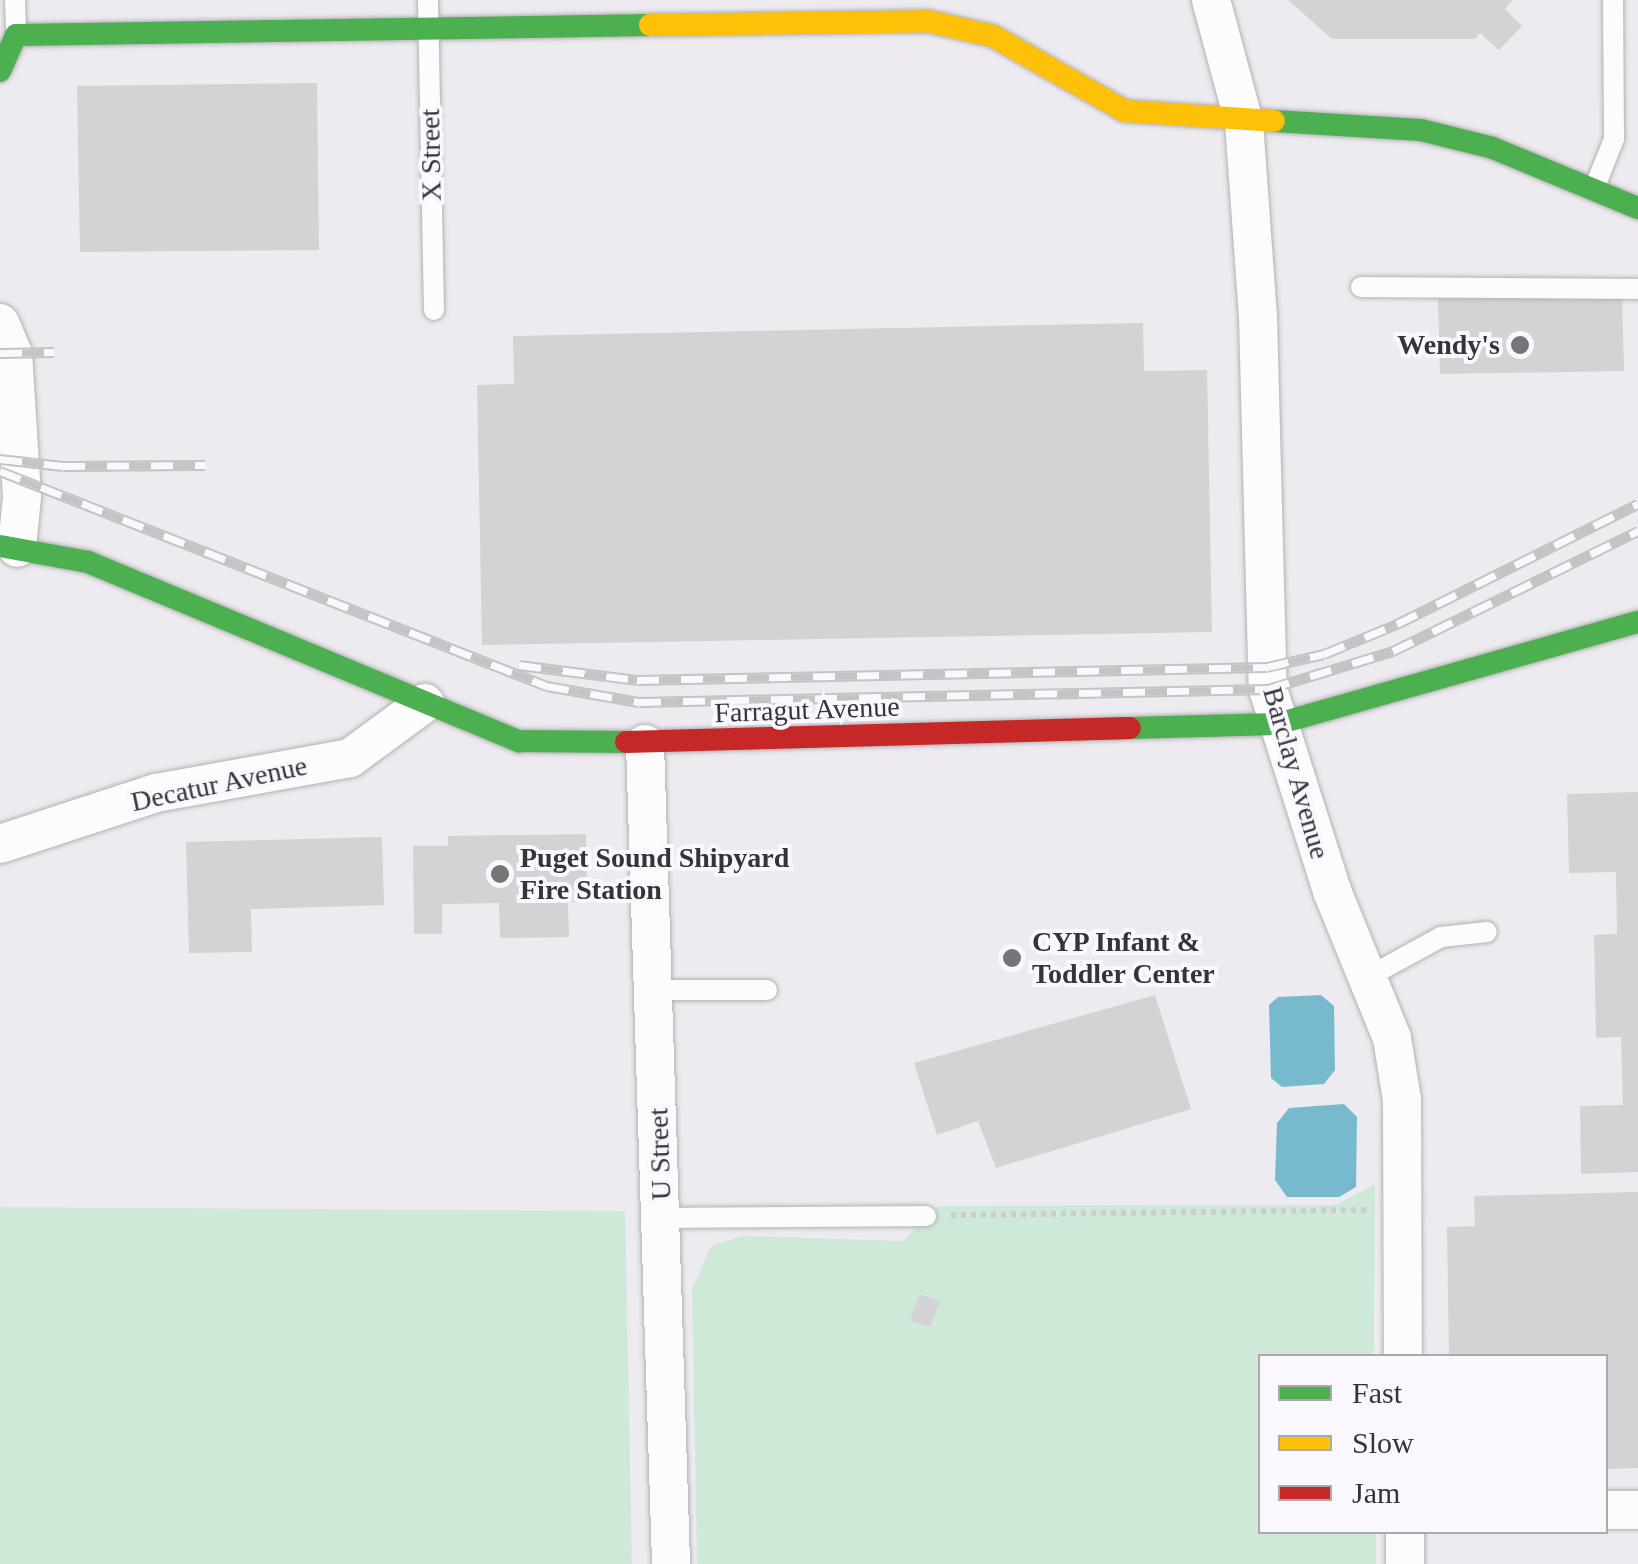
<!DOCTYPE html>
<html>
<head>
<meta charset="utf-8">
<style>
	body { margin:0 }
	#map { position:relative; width:1638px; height:1564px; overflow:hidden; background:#edebef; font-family:"Times New Roman",serif }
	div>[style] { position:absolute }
	.green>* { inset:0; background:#cee9d7 }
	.water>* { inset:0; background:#78bacd }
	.building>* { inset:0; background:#d3d2d5 }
	.path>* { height:6px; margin-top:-3px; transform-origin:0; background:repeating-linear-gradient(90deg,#cdccce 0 5px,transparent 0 10px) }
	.roads { filter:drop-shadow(0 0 2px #b3b1b4) drop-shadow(0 0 2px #b3b1b4) }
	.lane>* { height:20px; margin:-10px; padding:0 10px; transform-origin:10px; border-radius:10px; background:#fcfcfd }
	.street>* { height:38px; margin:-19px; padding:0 19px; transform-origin:19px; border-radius:19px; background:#fcfcfd }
	.fast>* { height:22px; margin:-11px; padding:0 11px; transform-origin:11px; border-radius:11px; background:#4caf50 }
	.slow>* { height:22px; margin:-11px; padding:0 11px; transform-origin:11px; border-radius:11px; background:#ffc107 }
	.jam>* { height:22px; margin:-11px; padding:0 11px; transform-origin:11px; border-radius:11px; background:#c62828 }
	.rail>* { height:11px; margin-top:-5.5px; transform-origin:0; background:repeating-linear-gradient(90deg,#fbf7fe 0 22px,#c4c4c4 0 44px); box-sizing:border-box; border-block:2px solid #c4c4c4 }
	.dots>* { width:28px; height:28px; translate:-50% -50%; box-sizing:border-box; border:5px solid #fbf7fe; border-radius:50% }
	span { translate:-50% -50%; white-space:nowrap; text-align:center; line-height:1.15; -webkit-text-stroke:8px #fbf7fe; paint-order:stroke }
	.street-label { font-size:28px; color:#363437 }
	.poi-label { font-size:28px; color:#363437; font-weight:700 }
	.right { translate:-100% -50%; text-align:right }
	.left { translate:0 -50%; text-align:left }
	.legend { position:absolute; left:1258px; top:1354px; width:350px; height:180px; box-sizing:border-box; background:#fbf7fe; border:2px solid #aca9ae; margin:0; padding:12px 18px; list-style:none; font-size:30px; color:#363437 }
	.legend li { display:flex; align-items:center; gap:20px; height:50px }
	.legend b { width:50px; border:2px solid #aca9ae }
</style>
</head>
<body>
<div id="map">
	<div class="green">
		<i style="clip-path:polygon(1375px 1184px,1374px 1356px,1260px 1356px,1260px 1532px,1376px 1532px,1376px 1564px,697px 1564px,692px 1289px,711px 1246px,743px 1236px,902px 1241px,939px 1206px,1336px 1205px)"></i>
		<i style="clip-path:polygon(0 1207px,625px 1211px,632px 1564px,0 1564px)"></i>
	</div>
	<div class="water">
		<i style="clip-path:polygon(1321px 995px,1334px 1006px,1335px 1070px,1324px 1084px,1282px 1087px,1271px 1078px,1269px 1005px,1278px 997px)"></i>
		<i style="clip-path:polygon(1344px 1104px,1357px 1117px,1356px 1187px,1339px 1197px,1287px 1197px,1275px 1180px,1277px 1123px,1289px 1108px)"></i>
	</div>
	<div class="building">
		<i style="clip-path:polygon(1288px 0,1513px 0,1505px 9px,1522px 26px,1499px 50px,1480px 33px,1475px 39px,1332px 39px)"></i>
		<i style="clip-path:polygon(317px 83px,319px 250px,80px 252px,77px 86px)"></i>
		<i style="clip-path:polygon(1622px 293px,1624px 371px,1440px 374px,1438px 298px)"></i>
		<i style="clip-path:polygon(1143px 323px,1144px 371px,1207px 370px,1212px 632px,482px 645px,477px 385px,514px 384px,513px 336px)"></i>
		<i style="clip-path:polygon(1638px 792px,1638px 1172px,1581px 1174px,1580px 1106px,1623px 1105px,1621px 1037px,1596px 1038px,1594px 935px,1617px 934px,1616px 872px,1569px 873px,1567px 794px)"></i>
		<i style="clip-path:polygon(586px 834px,587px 902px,568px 902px,569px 937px,500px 938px,499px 903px,442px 904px,442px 934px,414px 934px,413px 846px,448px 846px,448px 836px)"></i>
		<i style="clip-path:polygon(382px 837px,384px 905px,251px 909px,252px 952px,189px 953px,186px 842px)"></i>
		<i style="clip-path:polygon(1155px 995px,1191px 1109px,996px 1168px,978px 1121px,937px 1135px,914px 1063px)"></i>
		<i style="clip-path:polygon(1638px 1192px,1638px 1468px,1606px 1469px,1606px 1356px,1449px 1356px,1447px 1227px,1475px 1226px,1474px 1196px)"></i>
		<i style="clip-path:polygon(919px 1294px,940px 1301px,930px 1327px,910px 1321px)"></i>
	</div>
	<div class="path">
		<i style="left:951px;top:1215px;width:417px;rotate:-0.7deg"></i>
	</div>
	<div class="roads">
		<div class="lane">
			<i style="left:15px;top:0;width:33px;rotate:88deg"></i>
			<i style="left:428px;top:0;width:310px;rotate:88.9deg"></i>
			<i style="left:1594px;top:189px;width:54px;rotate:-68.2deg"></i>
			<i style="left:1614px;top:139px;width:139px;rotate:-90.4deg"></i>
			<i style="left:1361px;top:287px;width:277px;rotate:0.4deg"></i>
			<i style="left:1368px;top:977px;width:83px;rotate:-28.7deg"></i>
			<i style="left:1441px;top:937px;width:46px;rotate:-6.2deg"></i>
			<i style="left:655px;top:990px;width:112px"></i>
			<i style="left:662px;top:1218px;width:264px;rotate:-0.4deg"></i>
		</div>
		<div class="street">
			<i style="left:1211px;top:0;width:126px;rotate:74.9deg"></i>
			<i style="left:1244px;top:122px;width:196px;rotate:85.9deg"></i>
			<i style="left:1258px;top:317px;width:372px;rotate:88.5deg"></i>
			<i style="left:1268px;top:689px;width:212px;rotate:72.4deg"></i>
			<i style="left:1332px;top:891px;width:159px;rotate:67.8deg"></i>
			<i style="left:1392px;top:1038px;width:63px;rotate:80.8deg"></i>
			<i style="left:1402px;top:1100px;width:256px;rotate:89.8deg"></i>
			<i style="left:0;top:323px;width:33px;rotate:67deg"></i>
			<i style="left:13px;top:353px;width:144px;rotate:86.4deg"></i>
			<i style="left:22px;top:497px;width:51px;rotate:95.6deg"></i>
			<i style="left:645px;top:744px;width:820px;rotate:88.18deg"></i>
			<i style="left:0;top:844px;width:164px;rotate:-18.1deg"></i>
			<i style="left:156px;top:793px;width:197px;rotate:-10.2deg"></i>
			<i style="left:350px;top:758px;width:93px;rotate:-36.3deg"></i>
			<i style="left:1606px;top:1510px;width:32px"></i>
			<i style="left:1405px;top:1532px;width:32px;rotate:90deg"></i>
		</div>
		<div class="fast">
			<i style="left:0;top:71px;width:39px;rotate:-66deg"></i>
			<i style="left:16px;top:35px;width:634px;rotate:-0.9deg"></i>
			<i style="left:1274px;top:121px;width:147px;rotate:3.5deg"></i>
			<i style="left:1421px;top:130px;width:74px;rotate:14deg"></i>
			<i style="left:1493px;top:148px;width:157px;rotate:22.5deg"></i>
			<i style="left:0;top:546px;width:89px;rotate:10.3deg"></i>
			<i style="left:88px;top:562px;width:467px;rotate:22.6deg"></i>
			<i style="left:519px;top:741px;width:107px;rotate:0.5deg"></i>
			<i style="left:1130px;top:728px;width:147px;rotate:-1.6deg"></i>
			<i style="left:1277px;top:724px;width:375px;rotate:-15.8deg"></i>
		</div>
		<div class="slow">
			<i style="left:650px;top:25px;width:277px;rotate:-0.8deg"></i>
			<i style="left:927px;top:21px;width:68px;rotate:12.8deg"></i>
			<i style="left:993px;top:36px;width:152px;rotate:29.6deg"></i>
			<i style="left:1125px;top:111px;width:149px;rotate:3.8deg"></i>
		</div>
		<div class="jam">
			<i style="left:626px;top:742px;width:504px;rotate:-1.59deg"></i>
		</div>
	</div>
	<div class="rail">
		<i style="left:0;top:353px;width:54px;rotate:-1.1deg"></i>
		<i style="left:0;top:459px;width:63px;rotate:6.3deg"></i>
		<i style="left:63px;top:466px;width:142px;rotate:-0.4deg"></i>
		<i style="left:0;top:471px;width:588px;rotate:21.46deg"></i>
		<i style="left:547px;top:686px;width:93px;rotate:9.9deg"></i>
		<i style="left:639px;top:702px;width:629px;rotate:-1.18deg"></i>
		<i style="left:1268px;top:689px;width:131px;rotate:-16.9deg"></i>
		<i style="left:1393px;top:651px;width:273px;rotate:-26.1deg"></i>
		<i style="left:519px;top:665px;width:119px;rotate:7.2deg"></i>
		<i style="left:637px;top:680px;width:630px;rotate:-1.18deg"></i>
		<i style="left:1267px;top:667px;width:58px;rotate:-12.8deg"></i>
		<i style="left:1324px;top:654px;width:79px;rotate:-22.3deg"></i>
		<i style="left:1397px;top:624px;width:269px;rotate:-26.5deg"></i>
	</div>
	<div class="dots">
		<i style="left:1520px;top:345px;background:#767477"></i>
		<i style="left:500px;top:874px;background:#767477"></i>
		<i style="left:1012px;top:958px;background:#767477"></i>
	</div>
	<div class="street-label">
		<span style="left:431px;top:155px;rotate:-91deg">X Street</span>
		<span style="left:807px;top:710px;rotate:-2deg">Farragut Avenue</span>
		<span style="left:1296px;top:773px;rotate:74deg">Barclay Avenue</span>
		<span style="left:219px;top:784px;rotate:-12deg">Decatur Avenue</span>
		<span style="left:660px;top:1154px;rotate:-92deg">U Street</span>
	</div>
	<div class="poi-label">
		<span class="right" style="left:1500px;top:345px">Wendy's</span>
		<span class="left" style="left:520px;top:874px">Puget Sound Shipyard<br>Fire Station</span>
		<span class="left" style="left:1032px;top:958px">CYP Infant &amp;<br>Toddler Center</span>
	</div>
	<ul class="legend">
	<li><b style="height:12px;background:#4caf50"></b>Fast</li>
	<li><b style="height:12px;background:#ffc107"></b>Slow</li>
	<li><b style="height:12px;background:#c62828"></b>Jam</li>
	</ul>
</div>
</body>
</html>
